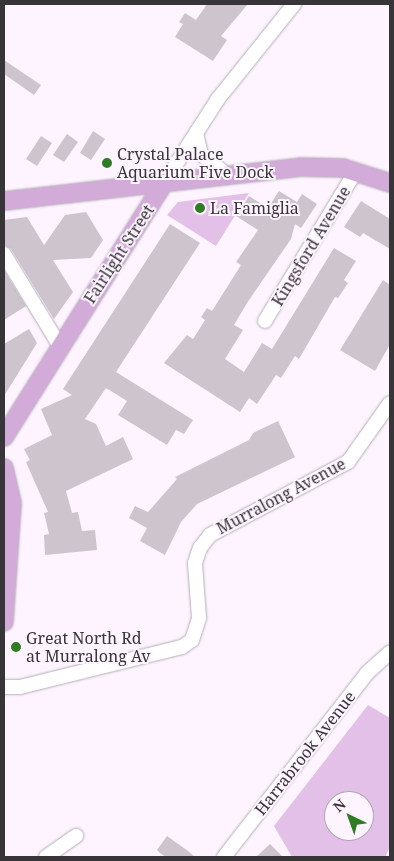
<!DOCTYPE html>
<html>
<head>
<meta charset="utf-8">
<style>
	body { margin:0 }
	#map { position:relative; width:394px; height:861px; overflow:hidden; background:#fdf4ff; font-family:"Noto Serif",serif }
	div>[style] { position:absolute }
	.green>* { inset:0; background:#e2c0e8 }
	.building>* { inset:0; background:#cdc4ce }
	.roads { filter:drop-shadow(0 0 1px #b5adb7) drop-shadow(0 0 1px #b5adb7) }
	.minor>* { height:14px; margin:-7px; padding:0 7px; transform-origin:7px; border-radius:7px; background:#fff }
	.major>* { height:18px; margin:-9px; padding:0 9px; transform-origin:9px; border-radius:9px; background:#d2abd9 }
	.dots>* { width:14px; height:14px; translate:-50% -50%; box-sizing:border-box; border:2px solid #fdf4ff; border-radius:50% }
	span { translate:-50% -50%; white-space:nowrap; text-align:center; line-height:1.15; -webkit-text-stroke:4px #fdf4ff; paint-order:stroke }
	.poi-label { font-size:16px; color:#383539 }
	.left { translate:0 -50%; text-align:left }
	.street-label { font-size:16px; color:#383539 }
	.frame { position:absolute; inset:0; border:5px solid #383539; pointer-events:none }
	.north { position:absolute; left:324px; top:791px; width:50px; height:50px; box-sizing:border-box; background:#fdf4ff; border:1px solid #aea8b0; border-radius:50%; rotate:318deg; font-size:14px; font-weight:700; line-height:20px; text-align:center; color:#383539 }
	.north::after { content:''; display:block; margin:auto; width:18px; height:22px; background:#307c24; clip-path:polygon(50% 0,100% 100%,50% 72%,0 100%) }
</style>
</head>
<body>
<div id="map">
	<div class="green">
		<i style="clip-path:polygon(249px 193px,216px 246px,167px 215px,178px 202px)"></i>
		<i style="clip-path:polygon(evenodd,368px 705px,390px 718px,390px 847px,385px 857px,292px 857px,274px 826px,368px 705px,334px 801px,364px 801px,364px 831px,334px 831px,334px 801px)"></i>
	</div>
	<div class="building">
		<i style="clip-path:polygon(207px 4px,248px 4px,221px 36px,227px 40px,213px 61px,175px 37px,183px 24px,179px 22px,185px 13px,196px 20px)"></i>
		<i style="clip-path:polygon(4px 60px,41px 85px,34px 95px,4px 74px)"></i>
		<i style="clip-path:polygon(93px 131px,105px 139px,91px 160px,80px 153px)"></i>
		<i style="clip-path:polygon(67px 134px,78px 142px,64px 162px,53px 155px)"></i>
		<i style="clip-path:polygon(41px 136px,52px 143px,37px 166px,26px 159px)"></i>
		<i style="clip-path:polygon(279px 191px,297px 202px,302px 194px,317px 204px,301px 228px,295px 224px,291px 239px,247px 303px,234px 325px,243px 330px,225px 359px,244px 372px,262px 343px,272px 349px,334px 248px,356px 261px,344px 280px,348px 283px,338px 298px,335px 297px,299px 359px,295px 356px,281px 378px,276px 375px,257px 404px,249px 398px,240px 412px,164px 363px,187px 335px,193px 339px,205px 320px,201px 317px,207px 308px,212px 311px,241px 265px,236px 262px,258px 230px,236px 216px,249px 196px,268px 208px)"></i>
		<i style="clip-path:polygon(361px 201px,390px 219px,390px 249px,363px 233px,360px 237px,344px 227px)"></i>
		<i style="clip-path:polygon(86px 212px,103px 240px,91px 258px,53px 260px,73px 292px,54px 319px,11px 249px,4px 245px,4px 220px,27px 217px,44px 245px,65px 215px)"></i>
		<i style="clip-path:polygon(170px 224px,200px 243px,116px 372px,193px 420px,184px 434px,176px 430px,167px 445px,118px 415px,127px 401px,106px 388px,85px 419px,96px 424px,106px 446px,123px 437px,133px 459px,66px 491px,72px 513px,78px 512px,82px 531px,95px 530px,97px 550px,45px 555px,44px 535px,49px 534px,44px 513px,48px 512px,26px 462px,30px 460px,24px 449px,52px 435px,41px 409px,72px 395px,63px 389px)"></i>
		<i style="clip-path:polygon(4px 270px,26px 306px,4px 320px)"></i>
		<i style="clip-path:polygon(383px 280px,390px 285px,390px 344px,375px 371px,340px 350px)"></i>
		<i style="clip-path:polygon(29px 329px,37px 343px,4px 396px,4px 344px)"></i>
		<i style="clip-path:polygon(278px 421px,295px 457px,197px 504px,181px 522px,165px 555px,140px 541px,147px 528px,129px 518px,135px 506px,148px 512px,177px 479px,175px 477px,249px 440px,253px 433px)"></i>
		<i style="clip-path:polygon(167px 836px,188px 851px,195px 857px,166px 857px,160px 853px,157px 850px)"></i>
		<i style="clip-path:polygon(270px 844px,283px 857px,256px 857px)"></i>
	</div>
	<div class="roads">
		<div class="minor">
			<i style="left:196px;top:133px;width:22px;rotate:77deg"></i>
			<i style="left:201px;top:154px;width:35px;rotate:39deg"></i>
			<i style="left:164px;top:183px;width:100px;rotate:-57.3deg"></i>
			<i style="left:218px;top:99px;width:122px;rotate:-51.3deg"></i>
			<i style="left:4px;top:254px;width:108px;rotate:58.7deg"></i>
			<i style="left:265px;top:321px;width:175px;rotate:-58.8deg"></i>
			<i style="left:4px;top:687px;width:16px"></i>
			<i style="left:20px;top:687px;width:167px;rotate:-13.9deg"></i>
			<i style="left:182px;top:647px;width:12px;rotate:-35deg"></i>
			<i style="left:192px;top:640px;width:23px;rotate:-72deg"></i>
			<i style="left:199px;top:618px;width:55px;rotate:-94.2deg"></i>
			<i style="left:195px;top:563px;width:16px;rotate:-72deg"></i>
			<i style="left:200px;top:548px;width:16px;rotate:-52deg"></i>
			<i style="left:210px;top:535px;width:156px;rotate:-27.9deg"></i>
			<i style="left:348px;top:462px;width:72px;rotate:-54.6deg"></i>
			<i style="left:46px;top:857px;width:37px;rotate:-35deg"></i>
			<i style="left:224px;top:857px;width:233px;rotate:-52.1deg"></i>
			<i style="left:367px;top:673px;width:31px;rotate:-42deg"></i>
		</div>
		<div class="major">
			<i style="left:4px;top:201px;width:299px;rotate:-6.5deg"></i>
			<i style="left:301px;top:167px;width:42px;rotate:1.4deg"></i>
			<i style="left:343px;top:168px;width:49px;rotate:17.7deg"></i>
			<i style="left:4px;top:437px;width:300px;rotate:-57.8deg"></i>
			<i style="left:4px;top:468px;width:37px;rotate:77deg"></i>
			<i style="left:12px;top:504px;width:118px;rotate:93.9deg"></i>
		</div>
	</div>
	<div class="dots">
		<i style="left:107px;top:163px;background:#307c24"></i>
		<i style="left:200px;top:208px;background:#307c24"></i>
		<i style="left:16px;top:647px;background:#307c24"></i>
	</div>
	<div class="poi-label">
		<span class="left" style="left:117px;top:163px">Crystal Palace<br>Aquarium Five Dock</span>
		<span class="left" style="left:210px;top:208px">La Famiglia</span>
		<span class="left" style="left:26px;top:647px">Great North Rd<br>at Murralong Av</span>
	</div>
	<div class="street-label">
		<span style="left:311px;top:246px;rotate:-59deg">Kingsford Avenue</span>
		<span style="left:119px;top:254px;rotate:-57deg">Fairlight Street</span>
		<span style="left:281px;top:496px;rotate:-28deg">Murralong Avenue</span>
		<span style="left:305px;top:753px;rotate:-52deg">Harrabrook Avenue</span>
	</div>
	<div class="frame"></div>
	<div class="north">N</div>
</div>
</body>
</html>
